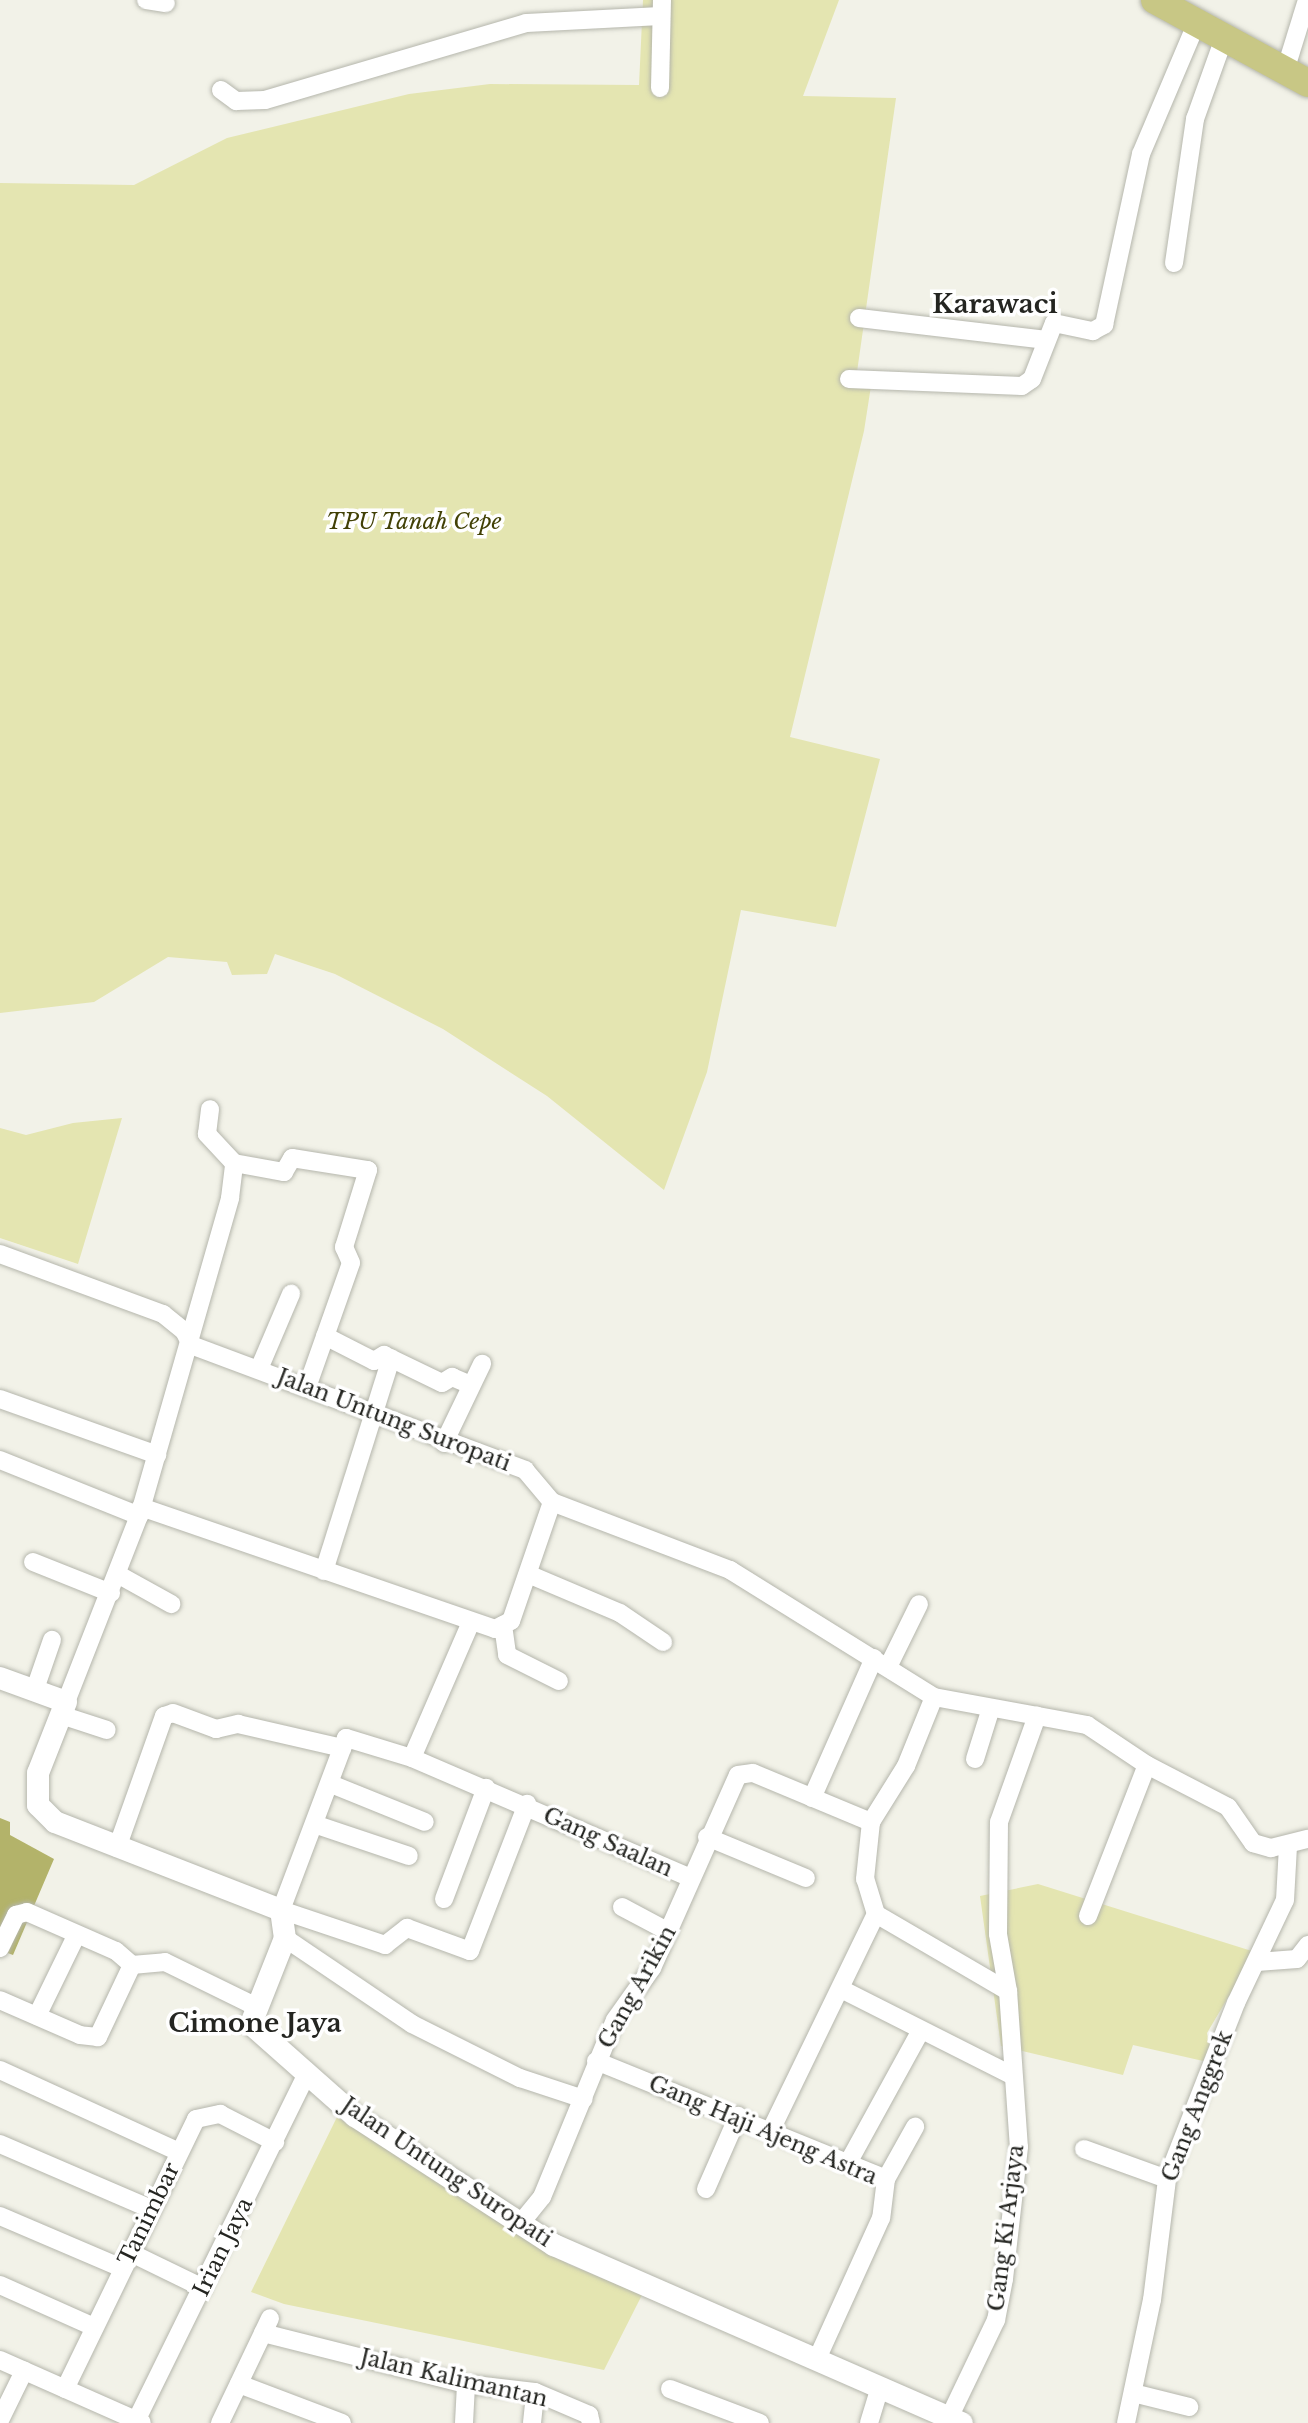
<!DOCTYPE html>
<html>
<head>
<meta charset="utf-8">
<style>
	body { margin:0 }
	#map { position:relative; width:1308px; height:2423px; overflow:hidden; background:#f2f2e8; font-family:"Libre Baskerville",serif }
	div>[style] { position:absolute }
	.green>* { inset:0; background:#e4e5b1 }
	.forest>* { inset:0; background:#b3b36a }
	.roads { filter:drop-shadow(0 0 2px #b5b6ac) drop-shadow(0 0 2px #b5b6ac) }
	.minor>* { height:18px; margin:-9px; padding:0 9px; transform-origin:9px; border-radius:9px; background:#fff }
	.tertiary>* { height:22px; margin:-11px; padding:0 11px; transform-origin:11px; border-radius:11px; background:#fff }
	.primary>* { height:28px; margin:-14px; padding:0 14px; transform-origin:14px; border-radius:14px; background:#c8c785 }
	span { translate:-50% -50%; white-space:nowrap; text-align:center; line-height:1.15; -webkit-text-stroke:7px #fff; paint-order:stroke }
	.park-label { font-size:22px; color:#424106; font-style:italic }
	.street-label { font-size:22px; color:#242521 }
	.quarter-label { font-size:26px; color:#242521; font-weight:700 }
</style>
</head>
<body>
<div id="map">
	<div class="green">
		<i style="clip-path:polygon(643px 0,839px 0,803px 96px,896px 98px,857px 372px,873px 373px,864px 431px,790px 737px,880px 759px,836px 927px,741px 910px,707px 1072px,664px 1190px,547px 1096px,443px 1029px,335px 974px,275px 954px,267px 974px,232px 975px,227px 962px,168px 957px,94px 1002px,0 1013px,0 183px,134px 185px,227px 138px,409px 94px,490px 84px,639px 85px)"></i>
		<i style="clip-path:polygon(122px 1118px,78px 1264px,0 1238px,0 1128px,26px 1135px,73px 1123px)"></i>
		<i style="clip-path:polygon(1038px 1884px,1255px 1952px,1207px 2033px,1212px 2063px,1133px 2045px,1123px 2075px,1001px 2046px,980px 1896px)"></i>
		<i style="clip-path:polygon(337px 2117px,568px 2264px,642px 2295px,604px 2370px,284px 2304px,251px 2292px)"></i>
	</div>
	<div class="forest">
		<i style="clip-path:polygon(0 1818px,10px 1822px,10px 1835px,54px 1859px,13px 1955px,0 1950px)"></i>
	</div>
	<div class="roads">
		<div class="minor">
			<i style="left:146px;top:0;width:20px;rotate:9deg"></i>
			<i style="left:1285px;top:71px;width:74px;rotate:-72.8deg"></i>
			<i style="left:660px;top:88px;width:88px;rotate:-88.7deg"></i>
			<i style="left:221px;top:90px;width:19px;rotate:36deg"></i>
			<i style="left:236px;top:101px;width:29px;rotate:-2deg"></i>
			<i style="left:265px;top:100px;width:272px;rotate:-16.4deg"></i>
			<i style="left:526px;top:23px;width:135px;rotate:-3deg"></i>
			<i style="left:1174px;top:263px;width:146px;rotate:-81.7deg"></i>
			<i style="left:1195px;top:119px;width:86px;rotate:-70.3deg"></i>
			<i style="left:859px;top:318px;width:189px;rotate:6.7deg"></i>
			<i style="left:849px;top:379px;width:173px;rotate:2.3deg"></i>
			<i style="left:1022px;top:386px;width:12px;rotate:-35deg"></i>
			<i style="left:1032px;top:379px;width:60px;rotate:-68.6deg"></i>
			<i style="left:1054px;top:323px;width:40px;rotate:12deg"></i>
			<i style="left:1093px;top:331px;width:13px;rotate:-29deg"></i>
			<i style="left:1104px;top:325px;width:175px;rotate:-77.8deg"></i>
			<i style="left:1141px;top:154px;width:143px;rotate:-67deg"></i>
			<i style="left:234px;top:1163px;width:51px;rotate:10.2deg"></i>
			<i style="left:284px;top:1172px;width:16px;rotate:-60deg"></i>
			<i style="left:292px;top:1158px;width:77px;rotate:9deg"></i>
			<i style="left:368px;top:1170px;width:81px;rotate:107.3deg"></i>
			<i style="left:344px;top:1247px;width:17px;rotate:66deg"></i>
			<i style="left:351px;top:1263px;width:132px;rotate:109.5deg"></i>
			<i style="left:0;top:1254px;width:174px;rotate:20.2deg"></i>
			<i style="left:163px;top:1314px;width:27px;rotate:39deg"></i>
			<i style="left:184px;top:1331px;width:16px;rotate:63deg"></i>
			<i style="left:325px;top:1336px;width:55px;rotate:27deg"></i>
			<i style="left:374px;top:1361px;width:12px;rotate:-31deg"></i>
			<i style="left:384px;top:1355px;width:64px;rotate:25.8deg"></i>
			<i style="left:442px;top:1383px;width:12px;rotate:-31deg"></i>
			<i style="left:452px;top:1377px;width:21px;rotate:23deg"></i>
			<i style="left:191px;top:1345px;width:357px;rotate:20.5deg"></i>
			<i style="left:525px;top:1470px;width:42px;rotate:49.8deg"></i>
			<i style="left:552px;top:1502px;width:191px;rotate:20.9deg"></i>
			<i style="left:730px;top:1570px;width:240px;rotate:31.9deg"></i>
			<i style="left:934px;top:1697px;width:156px;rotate:10.4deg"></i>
			<i style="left:1087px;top:1725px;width:72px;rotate:33.7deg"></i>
			<i style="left:1147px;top:1765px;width:91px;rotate:27.4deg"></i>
			<i style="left:1228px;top:1807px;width:44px;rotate:55.2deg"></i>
			<i style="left:1253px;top:1843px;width:19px;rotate:16deg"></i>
			<i style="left:1271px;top:1848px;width:38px;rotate:-14deg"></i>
			<i style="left:259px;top:1369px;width:82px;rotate:-66.9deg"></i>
			<i style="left:0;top:1399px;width:167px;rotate:19.6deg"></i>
			<i style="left:444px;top:1443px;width:88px;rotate:-64.3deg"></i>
			<i style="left:0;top:1460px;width:150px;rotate:21.9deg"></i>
			<i style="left:141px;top:1507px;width:374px;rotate:19deg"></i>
			<i style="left:495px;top:1629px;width:18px;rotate:-27deg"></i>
			<i style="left:511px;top:1621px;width:126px;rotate:-71deg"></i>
			<i style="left:33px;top:1562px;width:84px;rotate:21.7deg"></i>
			<i style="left:324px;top:1571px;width:223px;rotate:-72.5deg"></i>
			<i style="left:528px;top:1574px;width:100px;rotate:23deg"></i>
			<i style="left:620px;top:1613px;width:52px;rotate:34deg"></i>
			<i style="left:119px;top:1575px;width:60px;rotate:29.1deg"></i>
			<i style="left:471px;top:1622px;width:148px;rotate:113.5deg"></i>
			<i style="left:412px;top:1758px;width:69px;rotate:-163.1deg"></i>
			<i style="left:346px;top:1738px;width:184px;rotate:110.7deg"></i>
			<i style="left:281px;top:1910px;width:110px;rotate:18.6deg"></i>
			<i style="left:385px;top:1945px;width:28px;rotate:-38deg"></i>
			<i style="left:407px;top:1928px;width:67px;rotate:20.1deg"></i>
			<i style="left:470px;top:1951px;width:158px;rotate:-68.8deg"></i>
			<i style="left:503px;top:1625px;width:30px;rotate:82deg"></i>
			<i style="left:507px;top:1655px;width:58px;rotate:26.6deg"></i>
			<i style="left:888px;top:1667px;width:70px;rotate:-63.8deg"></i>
			<i style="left:35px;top:1689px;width:52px;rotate:-70.9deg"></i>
			<i style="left:66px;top:1702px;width:200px;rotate:-68.6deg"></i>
			<i style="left:139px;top:1516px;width:331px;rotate:-74deg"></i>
			<i style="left:230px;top:1198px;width:35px;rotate:-83deg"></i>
			<i style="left:234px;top:1163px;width:40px;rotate:-133deg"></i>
			<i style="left:207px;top:1134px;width:25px;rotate:-83deg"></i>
			<i style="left:61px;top:1715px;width:48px;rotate:18.1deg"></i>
			<i style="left:412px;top:1758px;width:303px;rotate:23.3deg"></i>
			<i style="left:975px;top:1759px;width:53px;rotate:-72.6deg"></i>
			<i style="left:331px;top:1784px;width:101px;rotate:22deg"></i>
			<i style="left:812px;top:1798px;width:153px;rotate:-66.1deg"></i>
			<i style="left:314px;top:1824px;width:100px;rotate:18.6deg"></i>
			<i style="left:707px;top:1837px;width:107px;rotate:22.5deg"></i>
			<i style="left:117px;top:1848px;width:140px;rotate:-70.4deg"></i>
			<i style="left:164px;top:1716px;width:9px;rotate:-18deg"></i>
			<i style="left:173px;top:1713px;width:46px;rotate:20.4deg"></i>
			<i style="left:216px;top:1729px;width:23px;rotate:-13deg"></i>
			<i style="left:238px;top:1724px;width:107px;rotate:13deg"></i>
			<i style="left:444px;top:1899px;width:119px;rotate:-69.3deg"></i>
			<i style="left:622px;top:1907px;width:53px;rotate:28deg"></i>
			<i style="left:876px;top:1914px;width:37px;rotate:-107deg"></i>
			<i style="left:865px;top:1879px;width:57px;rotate:-84deg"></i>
			<i style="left:871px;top:1822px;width:66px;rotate:-58deg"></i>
			<i style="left:906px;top:1766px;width:74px;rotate:-67.9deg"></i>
			<i style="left:1088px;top:1916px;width:162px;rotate:-68.7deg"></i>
			<i style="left:285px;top:1938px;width:153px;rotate:34.1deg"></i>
			<i style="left:412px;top:2024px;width:121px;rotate:26.6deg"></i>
			<i style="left:520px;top:2078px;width:67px;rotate:18.2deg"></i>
			<i style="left:0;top:1948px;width:37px;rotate:-64deg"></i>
			<i style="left:16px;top:1915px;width:11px;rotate:-15deg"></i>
			<i style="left:27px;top:1912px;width:97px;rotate:23.7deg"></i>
			<i style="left:116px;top:1951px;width:21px;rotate:41deg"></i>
			<i style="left:132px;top:1965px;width:80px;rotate:115.3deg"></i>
			<i style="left:98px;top:2037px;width:18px;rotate:-174deg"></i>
			<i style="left:80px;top:2035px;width:87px;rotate:-156.4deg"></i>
			<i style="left:1257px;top:1962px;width:40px;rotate:-4.3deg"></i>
			<i style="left:1297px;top:1959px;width:18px;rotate:-52deg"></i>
			<i style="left:132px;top:1965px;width:33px;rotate:-5deg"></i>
			<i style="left:165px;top:1962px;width:102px;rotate:26.1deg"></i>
			<i style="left:843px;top:1990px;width:188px;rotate:26.8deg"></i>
			<i style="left:1008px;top:1991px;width:58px;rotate:-100deg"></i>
			<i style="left:998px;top:1934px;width:112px;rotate:-89.5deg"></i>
			<i style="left:999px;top:1822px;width:113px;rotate:-70.3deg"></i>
			<i style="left:37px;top:2016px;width:89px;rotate:-64deg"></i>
			<i style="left:596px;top:2061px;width:313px;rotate:22.1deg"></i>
			<i style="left:886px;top:2179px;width:39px;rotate:97deg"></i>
			<i style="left:881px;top:2218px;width:155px;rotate:114.4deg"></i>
			<i style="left:0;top:2070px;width:197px;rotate:24.6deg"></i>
			<i style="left:771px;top:2130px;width:240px;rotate:-64.1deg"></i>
			<i style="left:876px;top:1914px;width:153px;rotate:30.3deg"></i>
			<i style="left:1008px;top:1991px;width:156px;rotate:86deg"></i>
			<i style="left:1019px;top:2147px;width:133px;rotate:96.5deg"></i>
			<i style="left:1004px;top:2279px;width:42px;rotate:101deg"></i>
			<i style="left:996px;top:2320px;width:106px;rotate:115.6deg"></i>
			<i style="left:0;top:2144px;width:164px;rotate:23.3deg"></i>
			<i style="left:1084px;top:2149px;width:88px;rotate:19.9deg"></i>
			<i style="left:848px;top:2163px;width:149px;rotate:-61.2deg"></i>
			<i style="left:886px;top:2179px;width:60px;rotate:-60.9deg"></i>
			<i style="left:706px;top:2189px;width:80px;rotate:-66.3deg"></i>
			<i style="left:0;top:2216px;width:133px;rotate:23.1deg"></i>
			<i style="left:520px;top:2224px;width:35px;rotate:-51deg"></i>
			<i style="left:542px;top:2197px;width:191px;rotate:-67.6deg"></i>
			<i style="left:615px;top:2020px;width:64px;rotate:-54.6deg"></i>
			<i style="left:652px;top:1968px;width:211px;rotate:-66deg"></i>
			<i style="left:738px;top:1775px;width:15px;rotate:-8deg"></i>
			<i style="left:753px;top:1773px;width:128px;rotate:22.6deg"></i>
			<i style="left:129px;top:2252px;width:82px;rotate:25.9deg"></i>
			<i style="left:0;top:2285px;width:103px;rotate:24.1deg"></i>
			<i style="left:263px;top:2333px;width:209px;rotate:14.1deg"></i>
			<i style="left:466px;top:2384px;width:69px;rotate:6.6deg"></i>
			<i style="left:535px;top:2392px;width:59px;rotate:23.1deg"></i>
			<i style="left:589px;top:2415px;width:8px;rotate:76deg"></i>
			<i style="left:0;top:2360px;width:155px;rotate:23.9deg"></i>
			<i style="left:239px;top:2384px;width:110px;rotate:20.7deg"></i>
			<i style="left:65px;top:2389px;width:300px;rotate:-64.1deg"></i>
			<i style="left:196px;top:2119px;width:25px;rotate:-12deg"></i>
			<i style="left:220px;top:2114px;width:62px;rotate:27deg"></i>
			<i style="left:670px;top:2389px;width:96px;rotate:20.7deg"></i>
			<i style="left:1133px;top:2393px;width:58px;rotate:14deg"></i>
			<i style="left:0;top:2420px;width:55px;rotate:-63.9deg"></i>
			<i style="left:135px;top:2423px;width:391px;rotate:-63.8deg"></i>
			<i style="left:220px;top:2423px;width:116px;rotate:-64.5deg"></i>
			<i style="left:464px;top:2423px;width:39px;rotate:-87deg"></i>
			<i style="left:532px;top:2423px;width:31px;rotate:-84deg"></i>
			<i style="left:869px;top:2423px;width:38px;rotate:-73deg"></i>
			<i style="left:1126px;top:2423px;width:126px;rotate:-78.1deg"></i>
			<i style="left:1152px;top:2300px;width:122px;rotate:-82.9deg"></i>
			<i style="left:1167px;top:2179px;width:189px;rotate:-68.6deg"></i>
			<i style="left:1236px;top:2003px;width:114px;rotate:-64.6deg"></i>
			<i style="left:1285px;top:1900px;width:54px;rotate:-86.8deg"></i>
		</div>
		<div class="tertiary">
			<i style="left:0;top:1678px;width:70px;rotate:20deg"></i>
			<i style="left:66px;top:1702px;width:76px;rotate:111.5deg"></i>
			<i style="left:38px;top:1773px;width:32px;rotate:90deg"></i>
			<i style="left:38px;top:1805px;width:24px;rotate:45deg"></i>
			<i style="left:55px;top:1822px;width:243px;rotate:21.3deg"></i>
			<i style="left:281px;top:1910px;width:28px;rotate:82deg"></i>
			<i style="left:285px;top:1938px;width:92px;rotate:111.6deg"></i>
			<i style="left:251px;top:2024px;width:139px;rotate:41.5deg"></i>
			<i style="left:355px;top:2116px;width:237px;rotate:33deg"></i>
			<i style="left:554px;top:2245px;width:445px;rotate:23.6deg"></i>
		</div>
		<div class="primary">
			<i style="left:1155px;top:0;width:174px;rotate:28.5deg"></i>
		</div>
	</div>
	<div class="park-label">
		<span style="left:414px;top:522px">TPU Tanah Cepe</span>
	</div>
	<div class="street-label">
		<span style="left:394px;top:1420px;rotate:21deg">Jalan Untung Suropati</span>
		<span style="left:608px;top:1842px;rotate:24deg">Gang Saalan</span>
		<span style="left:637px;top:1987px;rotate:-61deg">Gang Arikin</span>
		<span style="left:1197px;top:2106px;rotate:-69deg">Gang Anggrek</span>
		<span style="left:763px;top:2130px;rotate:23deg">Gang Haji Ajeng Astra</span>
		<span style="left:447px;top:2172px;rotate:34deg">Jalan Untung Suropati</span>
		<span style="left:149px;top:2214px;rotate:-64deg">Tanimbar</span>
		<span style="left:1006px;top:2228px;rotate:-83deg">Gang Ki Arjaya</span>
		<span style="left:223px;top:2247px;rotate:-64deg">Irian Jaya</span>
		<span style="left:454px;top:2378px;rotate:13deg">Jalan Kalimantan</span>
	</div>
	<div class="quarter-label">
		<span style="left:995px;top:305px">Karawaci</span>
		<span style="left:255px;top:2024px">Cimone Jaya</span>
	</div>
</div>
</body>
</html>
